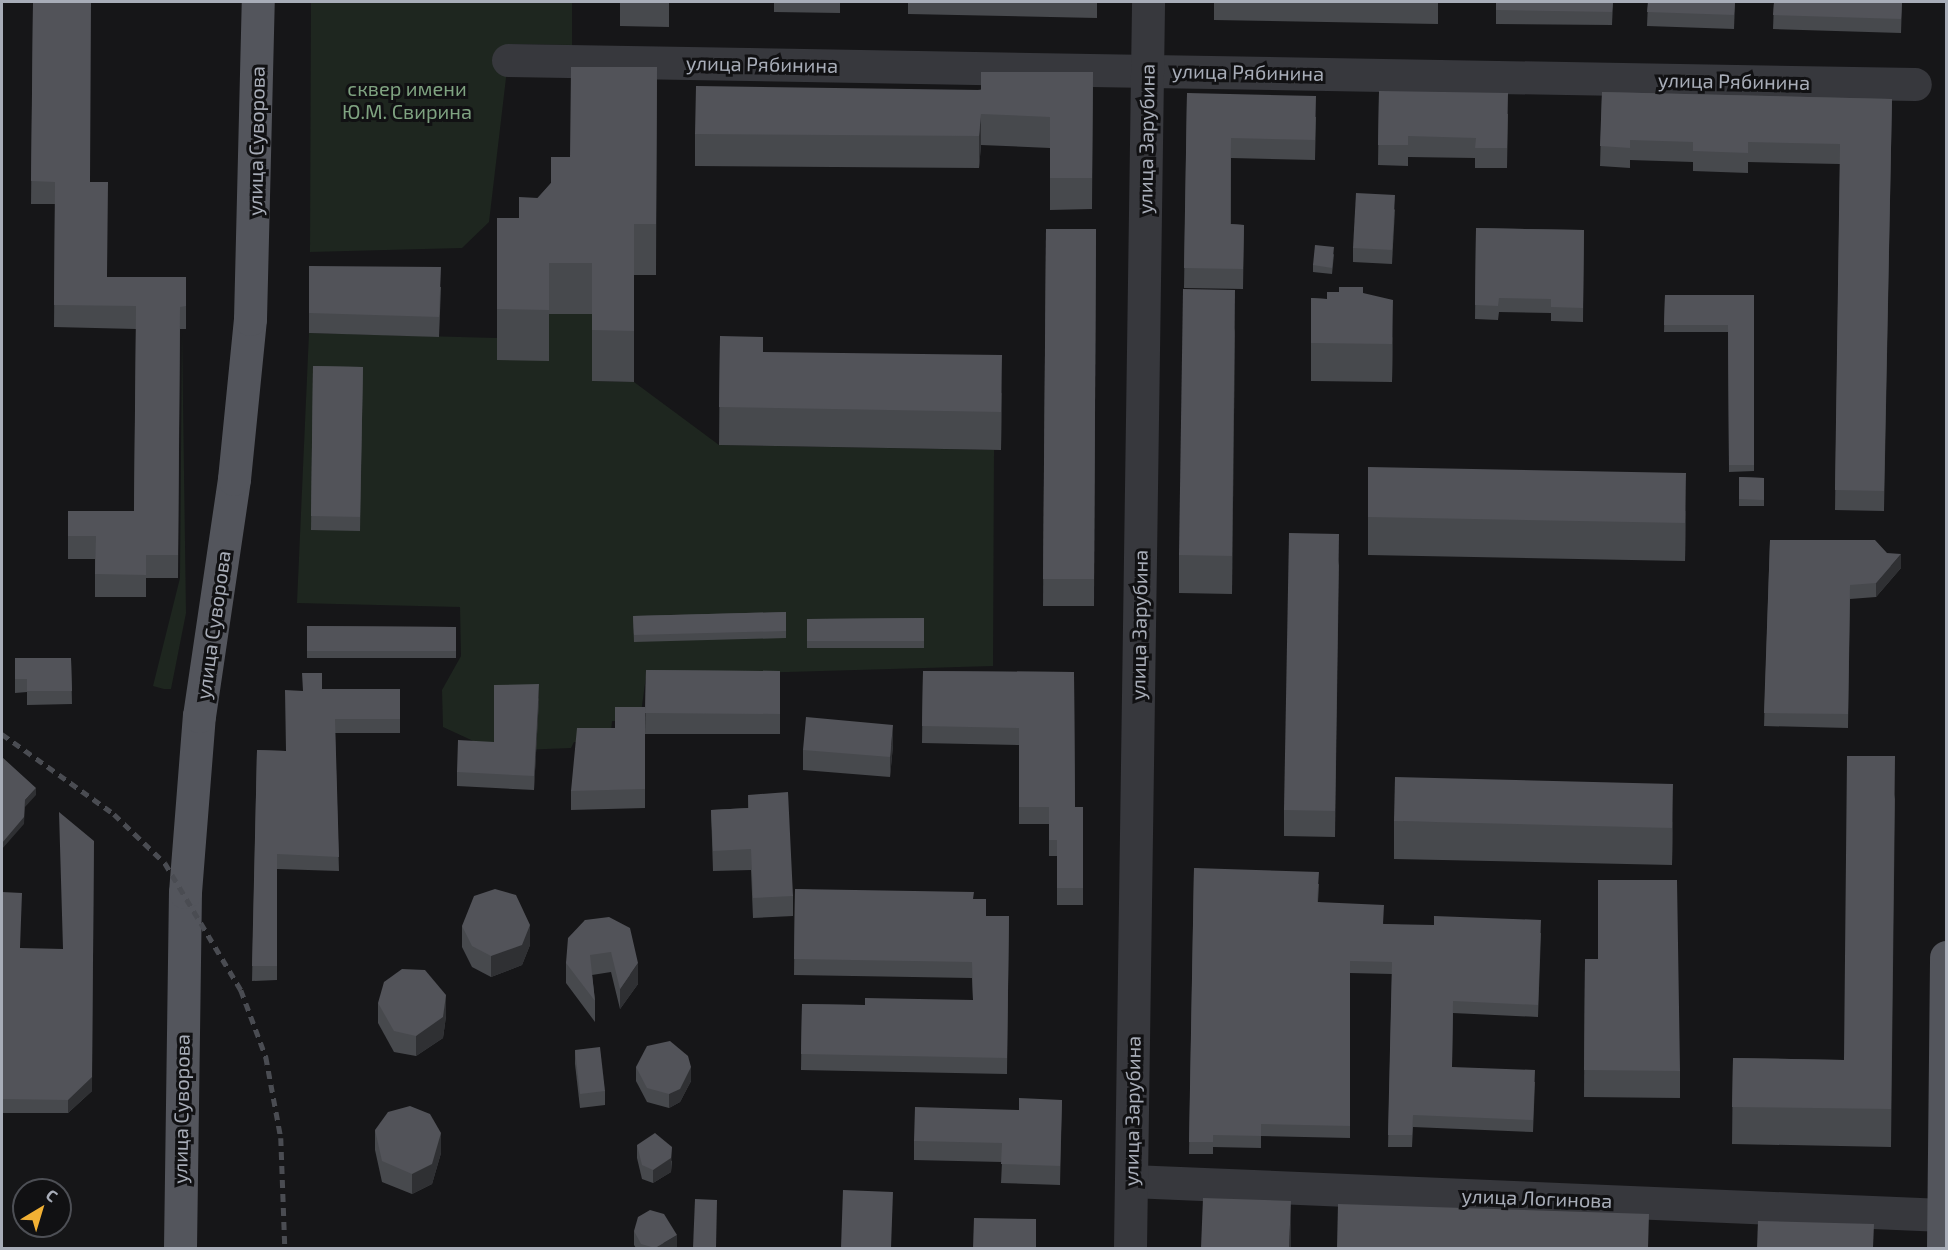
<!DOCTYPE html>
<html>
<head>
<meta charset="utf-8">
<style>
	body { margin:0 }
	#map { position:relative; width:1948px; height:1250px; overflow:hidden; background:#161618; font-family:"Exo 2",sans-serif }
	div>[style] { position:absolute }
	.green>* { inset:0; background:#1e261f }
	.minor>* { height:33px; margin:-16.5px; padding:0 16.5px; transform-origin:16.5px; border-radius:16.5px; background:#37383d }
	.major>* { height:33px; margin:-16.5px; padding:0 16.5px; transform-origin:16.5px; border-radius:16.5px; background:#53555c }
	.rail>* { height:4.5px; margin-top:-2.25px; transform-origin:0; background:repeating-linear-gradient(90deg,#4a4c52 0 8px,transparent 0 14px) }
	.wall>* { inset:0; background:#47494d }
	.shaded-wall>* { inset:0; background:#2f3033 }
	.building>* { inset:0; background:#525359 }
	span { translate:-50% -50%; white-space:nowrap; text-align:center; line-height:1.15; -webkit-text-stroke:6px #111113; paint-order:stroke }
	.street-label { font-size:20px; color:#a8adb8 }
	.park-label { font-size:20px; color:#7fa381 }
	.frame { position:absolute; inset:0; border:3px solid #a8adb8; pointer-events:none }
	.north { position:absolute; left:12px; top:1178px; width:60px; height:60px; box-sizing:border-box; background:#111113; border:2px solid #4d4f55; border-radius:50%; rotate:38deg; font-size:16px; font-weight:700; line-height:24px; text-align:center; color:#a8adb8 }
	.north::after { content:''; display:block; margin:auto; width:21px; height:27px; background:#f2b134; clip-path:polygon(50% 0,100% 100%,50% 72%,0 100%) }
</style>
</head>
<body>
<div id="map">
	<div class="green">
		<i style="clip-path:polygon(311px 2px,572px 2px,572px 45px,510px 44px,489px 222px,462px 248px,310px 252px)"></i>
		<i style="clip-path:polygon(549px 314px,592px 314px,592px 381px,634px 382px,719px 445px,994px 450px,993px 666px,646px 676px,640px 721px,612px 721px,610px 742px,574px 742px,571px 748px,495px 751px,443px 727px,442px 690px,461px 656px,460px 607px,297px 603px,309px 333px,497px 338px)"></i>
		<i style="clip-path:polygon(182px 331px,186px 613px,171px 689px,164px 689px,153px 686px,180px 578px)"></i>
	</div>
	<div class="minor">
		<i style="left:508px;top:60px;width:1407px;rotate:0.98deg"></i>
		<i style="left:1131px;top:1181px;width:813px;rotate:2.4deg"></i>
		<i style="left:1130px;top:1248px;width:1246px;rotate:-89.17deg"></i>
	</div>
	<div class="major">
		<i style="left:180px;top:1248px;width:356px;rotate:-89.2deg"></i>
		<i style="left:185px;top:892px;width:177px;rotate:-85.5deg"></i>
		<i style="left:199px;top:716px;width:240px;rotate:-81.6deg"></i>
		<i style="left:234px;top:479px;width:161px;rotate:-84.3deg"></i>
		<i style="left:250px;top:319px;width:317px;rotate:-88.6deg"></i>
		<i style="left:1943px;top:1248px;width:291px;rotate:-89.4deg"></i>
	</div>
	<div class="rail">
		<i style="left:2px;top:734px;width:138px;rotate:35.5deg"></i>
		<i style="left:114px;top:814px;width:71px;rotate:43.9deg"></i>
		<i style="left:165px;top:863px;width:148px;rotate:59.1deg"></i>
		<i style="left:241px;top:990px;width:72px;rotate:69.5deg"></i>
		<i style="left:266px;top:1057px;width:82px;rotate:79.5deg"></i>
		<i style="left:281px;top:1138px;width:110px;rotate:87.9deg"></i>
	</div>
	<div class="wall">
		<i style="clip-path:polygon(33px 2px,90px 182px,107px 277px,186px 277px,186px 329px,180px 329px,178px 578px,146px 578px,146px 597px,95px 597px,95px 559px,68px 559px,68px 511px,134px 511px,136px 329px,54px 327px,55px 204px,31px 204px)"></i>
		<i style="clip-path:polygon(620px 2px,669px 2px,669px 27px,620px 26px)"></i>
		<i style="clip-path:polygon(774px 2px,840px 2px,840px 13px,774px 12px)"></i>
		<i style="clip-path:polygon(908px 2px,1097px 2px,1097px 18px,908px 14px)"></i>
		<i style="clip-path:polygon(1214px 2px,1438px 2px,1438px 24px,1214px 20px)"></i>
		<i style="clip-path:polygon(1496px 2px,1613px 2px,1612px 25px,1496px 24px)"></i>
		<i style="clip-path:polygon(1648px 2px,1735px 2px,1734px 29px,1647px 26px)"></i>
		<i style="clip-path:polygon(1774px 2px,1902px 2px,1901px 33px,1773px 29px)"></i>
		<i style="clip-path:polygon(657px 67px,656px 275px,634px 275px,634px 382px,592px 381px,592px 314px,549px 314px,549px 361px,497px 360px,497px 218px,519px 218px,551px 183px,570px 157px)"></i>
		<i style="clip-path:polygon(1093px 72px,1092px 209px,1050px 210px,1050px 148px,981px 145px,979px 168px,695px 166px,695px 134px)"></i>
		<i style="clip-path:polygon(1379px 91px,1508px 114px,1507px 168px,1475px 168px,1475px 158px,1408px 157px,1408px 166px,1378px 165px)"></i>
		<i style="clip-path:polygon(1602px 92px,1892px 99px,1884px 511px,1835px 510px,1840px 164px,1748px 162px,1748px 173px,1693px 171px,1693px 162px,1630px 160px,1630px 168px,1600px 166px)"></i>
		<i style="clip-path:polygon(1187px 93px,1316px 117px,1315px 160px,1231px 158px,1231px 224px,1244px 225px,1243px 289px,1184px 288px)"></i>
		<i style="clip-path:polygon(1395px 209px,1392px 264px,1353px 262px,1353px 248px)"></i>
		<i style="clip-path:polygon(1476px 228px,1584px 230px,1583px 322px,1551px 321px,1551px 313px,1499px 312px,1498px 320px,1475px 319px)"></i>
		<i style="clip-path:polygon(1046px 229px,1096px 229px,1094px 606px,1043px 606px)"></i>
		<i style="clip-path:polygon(1334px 254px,1332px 274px,1313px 272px,1313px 265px)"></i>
		<i style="clip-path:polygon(309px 266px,441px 287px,439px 337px,309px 333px)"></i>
		<i style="clip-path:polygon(1363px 293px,1393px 338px,1392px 382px,1311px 381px,1311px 298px,1327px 299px)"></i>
		<i style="clip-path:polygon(1665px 295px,1754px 295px,1754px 471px,1729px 472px,1728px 332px,1664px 332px)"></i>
		<i style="clip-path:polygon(1235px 328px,1232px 594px,1179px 593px,1179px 555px)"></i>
		<i style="clip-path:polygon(720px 336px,763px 352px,1002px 393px,1001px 450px,719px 445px)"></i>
		<i style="clip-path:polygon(313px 366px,363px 367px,360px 531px,311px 530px)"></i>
		<i style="clip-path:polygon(1739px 477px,1764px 478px,1764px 506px,1739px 506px)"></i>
		<i style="clip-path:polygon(1686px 511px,1685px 561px,1368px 555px,1368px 517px)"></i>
		<i style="clip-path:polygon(1770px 540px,1901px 568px,1876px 597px,1850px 599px,1848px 728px,1764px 726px)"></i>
		<i style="clip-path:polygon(1339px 561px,1335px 837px,1284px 836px,1284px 810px)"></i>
		<i style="clip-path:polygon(786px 612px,786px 638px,634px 642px,633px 616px)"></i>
		<i style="clip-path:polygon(924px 618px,924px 648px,807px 648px,807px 619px)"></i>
		<i style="clip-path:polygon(307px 626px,456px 627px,456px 658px,307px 658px)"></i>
		<i style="clip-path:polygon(15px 658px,71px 658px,72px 704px,27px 705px,27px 692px,15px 693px)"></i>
		<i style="clip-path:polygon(646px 670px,780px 671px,780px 734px,645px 734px)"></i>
		<i style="clip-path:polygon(923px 671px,1074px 672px,1075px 807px,1083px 807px,1083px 905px,1057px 905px,1057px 856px,1049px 856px,1049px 824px,1019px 824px,1019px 745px,922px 743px)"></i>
		<i style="clip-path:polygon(322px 689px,400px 689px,400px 733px,335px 733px,339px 871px,277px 869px,277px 980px,252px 981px,257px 750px,286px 751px,302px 691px)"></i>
		<i style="clip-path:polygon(539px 698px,534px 790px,457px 786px,457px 772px,494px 742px)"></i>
		<i style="clip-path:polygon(645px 707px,645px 808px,571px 810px,571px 791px,615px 728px)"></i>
		<i style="clip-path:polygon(893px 745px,890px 777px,803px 770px,803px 750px)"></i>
		<i style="clip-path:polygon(1895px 794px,1891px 1147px,1732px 1144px,1733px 1058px,1844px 1060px)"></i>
		<i style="clip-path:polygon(748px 795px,793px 896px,793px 916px,753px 918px,751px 870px,713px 871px,711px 810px,748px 808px)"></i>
		<i style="clip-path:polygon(1394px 821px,1673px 822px,1672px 865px,1394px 859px)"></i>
		<i style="clip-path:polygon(1194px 868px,1319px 884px,1318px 902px,1384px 924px,1541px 933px,1538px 1017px,1453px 1013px,1452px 1067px,1535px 1082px,1533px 1132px,1413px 1127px,1412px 1147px,1388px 1147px,1392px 974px,1350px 973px,1350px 1138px,1261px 1136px,1261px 1148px,1213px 1147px,1213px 1154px,1189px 1154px)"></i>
		<i style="clip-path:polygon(795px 889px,974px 899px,986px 916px,1009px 916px,1007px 1074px,801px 1070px,802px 1004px,865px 1005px,973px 1000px,972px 978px,794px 975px)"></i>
		<i style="clip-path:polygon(2px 892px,20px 948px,92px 1091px,68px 1113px,2px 1113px)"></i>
		<i style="clip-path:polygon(585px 920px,638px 984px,620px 1009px,611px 972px,592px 975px,595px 1001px,595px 1022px,566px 983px,566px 963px)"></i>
		<i style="clip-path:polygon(462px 926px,530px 945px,522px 965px,491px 977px,472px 967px,462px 947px)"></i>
		<i style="clip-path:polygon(1585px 959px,1680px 1071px,1680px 1098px,1584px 1097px)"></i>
		<i style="clip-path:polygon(378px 1003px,446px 1016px,443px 1038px,416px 1056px,394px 1052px,378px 1023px)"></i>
		<i style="clip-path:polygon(575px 1050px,605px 1091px,605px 1105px,580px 1108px,575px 1064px)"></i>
		<i style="clip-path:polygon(636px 1067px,691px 1081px,680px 1102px,669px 1108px,647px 1102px,636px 1081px)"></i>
		<i style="clip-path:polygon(1062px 1100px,1060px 1185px,1001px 1183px,1002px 1162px,914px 1160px,914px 1141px,1019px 1110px)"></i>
		<i style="clip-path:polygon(375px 1130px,441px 1153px,432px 1184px,412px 1194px,382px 1182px,375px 1150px)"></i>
		<i style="clip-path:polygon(637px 1145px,672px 1161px,671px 1172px,653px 1183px,642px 1179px,637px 1158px)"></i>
		<i style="clip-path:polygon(634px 1231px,677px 1248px,636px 1248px,634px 1245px)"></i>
	</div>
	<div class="shaded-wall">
		<i style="clip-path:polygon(981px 114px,981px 145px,979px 168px,979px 136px)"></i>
		<i style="clip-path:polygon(1235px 290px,1235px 328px,1232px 594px,1232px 556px)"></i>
		<i style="clip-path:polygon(1393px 300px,1393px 338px,1392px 382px,1392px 344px)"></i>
		<i style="clip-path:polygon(1002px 355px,1002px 393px,1001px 450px,1001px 412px)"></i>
		<i style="clip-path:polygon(1686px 473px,1686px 511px,1685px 561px,1685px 523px)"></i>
		<i style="clip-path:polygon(1901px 554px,1901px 568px,1876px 597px,1876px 583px)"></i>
		<i style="clip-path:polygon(539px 684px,539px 698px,534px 790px,534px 776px)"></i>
		<i style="clip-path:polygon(893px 725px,893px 745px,890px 777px,890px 757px)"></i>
		<i style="clip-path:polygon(1673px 784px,1673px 822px,1672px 865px,1672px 828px)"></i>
		<i style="clip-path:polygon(36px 788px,36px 795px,25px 807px,24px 824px,2px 849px,2px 843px,25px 800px)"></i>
		<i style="clip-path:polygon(94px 841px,92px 1091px,68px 1113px,68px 1100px)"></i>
		<i style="clip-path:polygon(530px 925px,530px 945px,522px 965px,491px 977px,491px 956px)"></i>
		<i style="clip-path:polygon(638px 963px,638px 984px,620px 1009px,620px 989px)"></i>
		<i style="clip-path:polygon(446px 995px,446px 1016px,443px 1038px,416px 1056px,416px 1036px)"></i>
		<i style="clip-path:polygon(691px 1067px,691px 1081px,680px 1102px,669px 1108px,669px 1094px)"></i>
		<i style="clip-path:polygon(441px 1133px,441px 1153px,432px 1184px,412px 1194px,412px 1174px)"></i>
		<i style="clip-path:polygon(672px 1147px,671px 1172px,653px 1183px,653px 1170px)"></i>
		<i style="clip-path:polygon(1291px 1201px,1291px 1248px,1289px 1248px)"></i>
		<i style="clip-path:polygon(677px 1235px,677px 1248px,655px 1248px)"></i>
	</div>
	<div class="building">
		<i style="clip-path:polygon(33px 2px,91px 2px,90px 182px,108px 182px,107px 277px,186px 277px,186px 306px,180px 307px,178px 555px,146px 555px,146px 575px,95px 574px,96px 536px,68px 536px,68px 511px,134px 511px,136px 306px,54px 305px,55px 182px,31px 181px)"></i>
		<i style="clip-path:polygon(1496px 2px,1613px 2px,1612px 12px,1496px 10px)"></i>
		<i style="clip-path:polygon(1648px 2px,1735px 2px,1734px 15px,1647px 12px)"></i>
		<i style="clip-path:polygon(1774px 2px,1902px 2px,1901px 19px,1773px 15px)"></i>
		<i style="clip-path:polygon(571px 67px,657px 67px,656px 224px,634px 224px,634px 331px,592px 330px,592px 263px,549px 263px,549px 310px,497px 309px,497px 218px,519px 218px,519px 197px,538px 198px,551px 183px,551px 157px,570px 157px)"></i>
		<i style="clip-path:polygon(981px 72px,1093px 72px,1092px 178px,1050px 178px,1050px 117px,981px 114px,979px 136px,695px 134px,696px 86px,981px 90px)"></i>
		<i style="clip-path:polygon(1379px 91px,1508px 93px,1507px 148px,1475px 148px,1476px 138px,1408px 136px,1408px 145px,1378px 145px)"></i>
		<i style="clip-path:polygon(1602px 92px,1892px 99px,1884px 491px,1835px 490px,1840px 144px,1748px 142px,1748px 153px,1693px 151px,1693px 142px,1630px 140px,1630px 148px,1600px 146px)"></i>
		<i style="clip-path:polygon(1187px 93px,1316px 96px,1315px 140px,1231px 138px,1230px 224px,1244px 225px,1243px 269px,1184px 268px)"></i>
		<i style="clip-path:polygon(1356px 193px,1395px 195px,1392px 250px,1353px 248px)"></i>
		<i style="clip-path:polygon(1476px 228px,1584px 230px,1583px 308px,1551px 307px,1551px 299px,1499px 298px,1498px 306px,1475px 305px)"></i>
		<i style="clip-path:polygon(1046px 229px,1096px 229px,1094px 579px,1043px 579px)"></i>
		<i style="clip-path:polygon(1315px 245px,1334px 247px,1332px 268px,1313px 265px)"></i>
		<i style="clip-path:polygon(309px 266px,441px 267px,439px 317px,309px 313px)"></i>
		<i style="clip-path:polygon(1339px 287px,1363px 287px,1363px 293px,1393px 300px,1392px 344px,1311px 343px,1311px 298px,1327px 299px,1327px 292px,1339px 292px)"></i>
		<i style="clip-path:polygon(1183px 289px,1235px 290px,1232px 556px,1179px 555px)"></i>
		<i style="clip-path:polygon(1665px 295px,1754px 295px,1754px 465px,1729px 465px,1728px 325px,1664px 325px)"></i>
		<i style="clip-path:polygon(720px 336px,763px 337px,763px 352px,1002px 355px,1001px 412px,719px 407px)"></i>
		<i style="clip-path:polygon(313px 366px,363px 367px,360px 517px,311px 516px)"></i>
		<i style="clip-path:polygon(1368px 467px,1686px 473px,1685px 523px,1368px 517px)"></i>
		<i style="clip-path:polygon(1739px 477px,1764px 478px,1764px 500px,1739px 499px)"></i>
		<i style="clip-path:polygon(1289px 533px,1339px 534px,1335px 811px,1284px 810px)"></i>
		<i style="clip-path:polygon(1770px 540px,1875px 540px,1887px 553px,1901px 554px,1876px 583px,1850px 585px,1848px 714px,1764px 713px)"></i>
		<i style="clip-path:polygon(786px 612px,786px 631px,634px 635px,633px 616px)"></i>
		<i style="clip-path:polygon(924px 618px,924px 641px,807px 641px,807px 619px)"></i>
		<i style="clip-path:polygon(307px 626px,456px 627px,456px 651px,307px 651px)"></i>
		<i style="clip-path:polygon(15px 658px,71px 658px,72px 691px,27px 691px,27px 679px,15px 679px)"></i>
		<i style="clip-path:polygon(646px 670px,780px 671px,780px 714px,645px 713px)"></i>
		<i style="clip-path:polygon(923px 671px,1074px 672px,1075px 807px,1083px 807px,1083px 888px,1057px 888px,1057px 840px,1049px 840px,1049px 807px,1019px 807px,1019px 728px,922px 726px)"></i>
		<i style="clip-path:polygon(302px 673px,322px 673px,322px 689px,400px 689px,400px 719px,335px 719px,339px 857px,277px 854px,277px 966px,252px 966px,257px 750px,286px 751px,285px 690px,303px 691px)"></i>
		<i style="clip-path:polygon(539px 684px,534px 776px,457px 772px,458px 740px,494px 742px,494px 685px)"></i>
		<i style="clip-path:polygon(615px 707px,645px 707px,645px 789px,571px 791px,577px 728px,615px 728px)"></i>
		<i style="clip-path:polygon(806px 717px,893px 725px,890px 757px,803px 750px)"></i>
		<i style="clip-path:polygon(1847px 756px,1895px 756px,1891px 1109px,1732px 1107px,1733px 1058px,1844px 1060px)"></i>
		<i style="clip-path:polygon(2px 757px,36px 788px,25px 800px,24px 817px,2px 843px)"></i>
		<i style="clip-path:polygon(1395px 777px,1673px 784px,1672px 828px,1394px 821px)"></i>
		<i style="clip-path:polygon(788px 792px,793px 896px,753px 898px,751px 849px,713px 851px,711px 810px,749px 808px,748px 795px)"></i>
		<i style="clip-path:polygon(59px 812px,94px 841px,92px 1077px,68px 1100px,2px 1099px,2px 892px,22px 893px,20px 948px,63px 949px)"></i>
		<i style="clip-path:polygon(1194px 868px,1319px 872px,1317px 902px,1384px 905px,1383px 924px,1434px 925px,1434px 916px,1541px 920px,1538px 1005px,1453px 1001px,1452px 1067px,1535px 1070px,1533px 1120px,1413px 1115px,1412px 1135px,1388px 1135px,1392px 962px,1350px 961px,1350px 1126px,1261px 1124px,1261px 1136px,1213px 1135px,1213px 1142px,1189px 1142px)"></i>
		<i style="clip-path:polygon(1598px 880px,1677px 880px,1680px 1071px,1584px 1070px,1585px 959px,1598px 959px)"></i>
		<i style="clip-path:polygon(495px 889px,516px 895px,530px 925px,522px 945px,491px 956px,472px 946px,462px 926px,474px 896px)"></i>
		<i style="clip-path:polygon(795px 889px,974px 892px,973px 899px,986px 899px,986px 916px,1009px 916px,1007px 1058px,801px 1054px,802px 1004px,865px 1005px,865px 998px,973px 1000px,972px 962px,794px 959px)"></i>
		<i style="clip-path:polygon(609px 917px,630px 928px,638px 963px,620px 989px,611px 952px,590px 955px,595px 1001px,566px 963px,568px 938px,585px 920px)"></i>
		<i style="clip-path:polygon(402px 969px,425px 970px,446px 995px,443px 1017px,416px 1036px,394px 1031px,378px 1003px,384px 982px)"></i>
		<i style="clip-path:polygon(670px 1041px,688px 1056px,691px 1067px,680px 1089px,669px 1094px,647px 1088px,636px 1067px,647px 1046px)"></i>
		<i style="clip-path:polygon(600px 1047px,605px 1091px,580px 1094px,575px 1050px)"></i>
		<i style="clip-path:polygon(1019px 1098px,1062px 1100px,1060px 1166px,1001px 1164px,1002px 1143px,914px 1141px,915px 1107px,1019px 1110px)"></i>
		<i style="clip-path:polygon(410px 1106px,430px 1114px,441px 1133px,432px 1164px,412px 1174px,382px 1161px,375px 1130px,388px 1112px)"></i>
		<i style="clip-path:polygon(655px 1133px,672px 1147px,671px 1158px,653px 1170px,642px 1165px,637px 1145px)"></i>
		<i style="clip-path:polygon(843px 1190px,893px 1192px,891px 1248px,841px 1248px)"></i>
		<i style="clip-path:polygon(1203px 1198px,1291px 1201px,1289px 1248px,1201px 1248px)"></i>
		<i style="clip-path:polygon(695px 1199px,717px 1200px,716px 1248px,693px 1248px)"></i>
		<i style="clip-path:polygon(1338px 1204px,1649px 1214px,1648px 1248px,1337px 1248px)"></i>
		<i style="clip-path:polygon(650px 1210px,664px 1214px,677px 1235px,655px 1248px,641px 1244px,634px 1231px,638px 1217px)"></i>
		<i style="clip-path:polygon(974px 1218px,1036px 1219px,1036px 1248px,973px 1248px)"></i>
		<i style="clip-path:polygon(1758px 1221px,1874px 1224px,1873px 1248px,1757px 1248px)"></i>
	</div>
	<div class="street-label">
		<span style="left:762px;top:64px;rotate:1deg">улица Рябинина</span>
		<span style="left:1248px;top:72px;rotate:1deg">улица Рябинина</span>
		<span style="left:1734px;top:81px;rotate:1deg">улица Рябинина</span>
		<span style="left:1146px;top:139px;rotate:-89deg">улица Зарубина</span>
		<span style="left:256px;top:141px;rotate:-89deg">улица Суворова</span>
		<span style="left:213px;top:625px;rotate:-82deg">улица Суворова</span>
		<span style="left:1139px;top:625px;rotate:-89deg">улица Зарубина</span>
		<span style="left:181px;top:1109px;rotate:-89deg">улица Суворова</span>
		<span style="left:1132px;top:1111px;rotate:-89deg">улица Зарубина</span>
		<span style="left:1537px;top:1198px;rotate:2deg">улица Логинова</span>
	</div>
	<div class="park-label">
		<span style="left:407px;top:100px">сквер имени<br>Ю.М. Свирина</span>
	</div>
	<div class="frame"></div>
	<div class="north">С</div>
</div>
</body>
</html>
